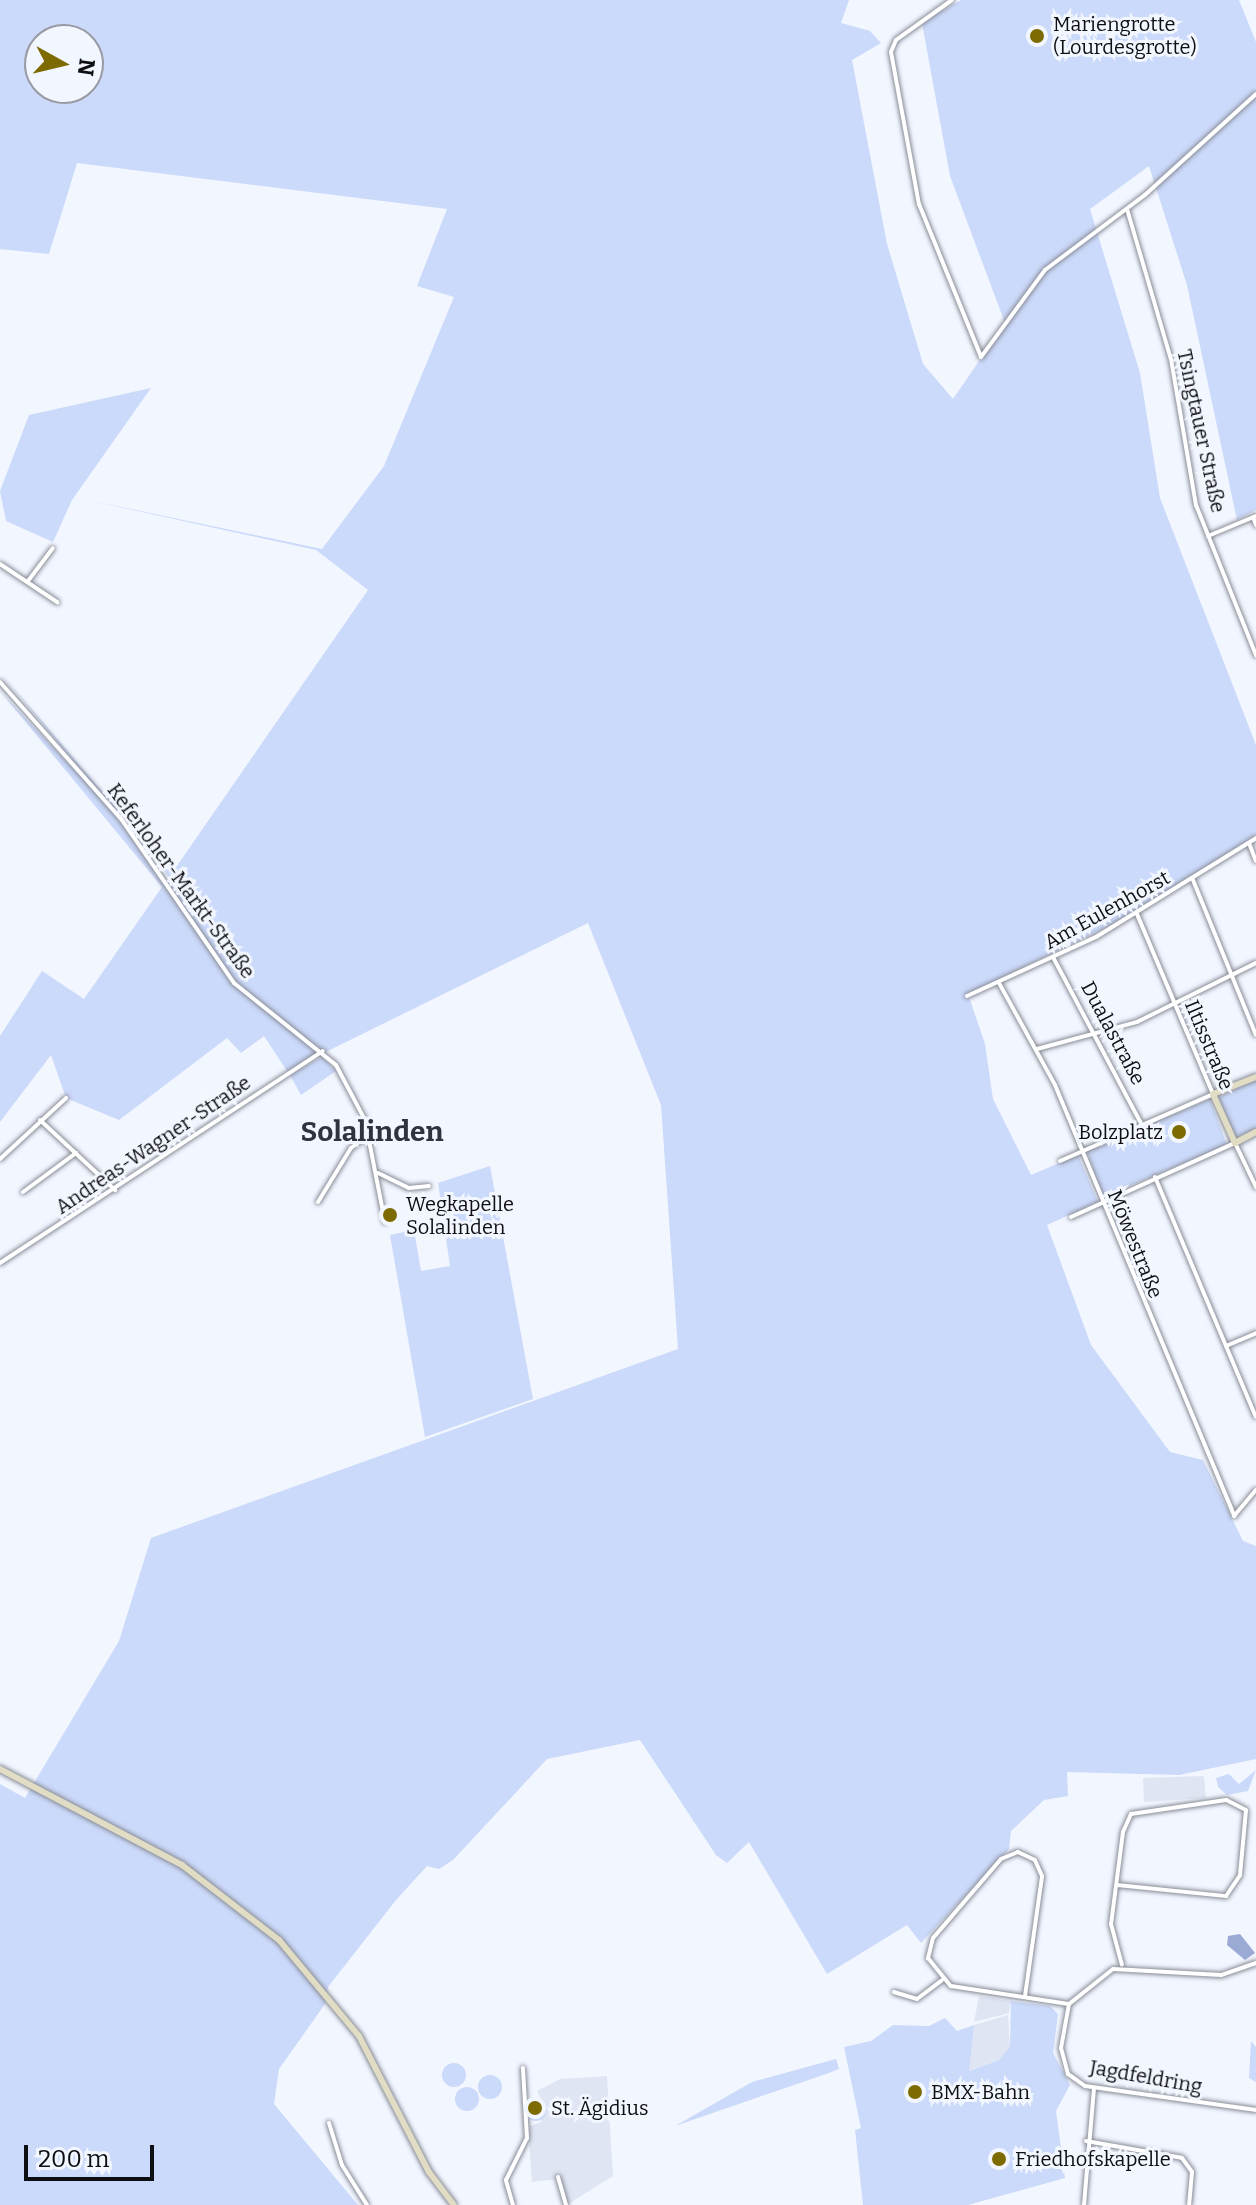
<!DOCTYPE html>
<html>
<head>
<meta charset="utf-8">
<style>
	body { margin:0 }
	#map { position:relative; width:1256px; height:2205px; overflow:hidden; background:#f2f6ff; font-family:Bitter,serif }
	div>[style] { position:absolute }
	.built>* { inset:0; background:#dfe5f3 }
	.green>* { inset:0; background:#cbd9fa }
	.round { border-radius:50% }
	.water>* { inset:0; background:#9aaad5 }
	.roads { filter:drop-shadow(0 0 2px #888c96) drop-shadow(0 0 2px #888c96) }
	.street>* { height:4px; margin:-2px; padding:0 2px; transform-origin:2px; border-radius:2px; background:#fff }
	.secondary>* { height:6px; margin:-3px; padding:0 3px; transform-origin:3px; border-radius:3px; background:#e1dcc4 }
	.dots>* { width:22px; height:22px; translate:-50% -50%; box-sizing:border-box; border:4px solid #f2f6ff; border-radius:50% }
	span { translate:-50% -50%; white-space:nowrap; text-align:center; line-height:1.15; -webkit-text-stroke:6px #f2f6ff; paint-order:stroke }
	.poi-label { font-size:20px; color:#0e0f12 }
	.left { translate:0 -50%; text-align:left }
	.right { translate:-100% -50%; text-align:right }
	.street-label { font-size:20px; color:#0e0f12 }
	.district-label { font-size:28px; color:#30333b; font-weight:700 }
	.north { position:absolute; left:24px; top:24px; width:80px; height:80px; box-sizing:border-box; background:#f2f6ff; border:2px solid #979aa0; border-radius:50%; rotate:98deg; font-size:22px; font-weight:700; line-height:32px; text-align:center; color:#0e0f12 }
	.north::after { content:''; display:block; margin:auto; width:28px; height:36px; background:#7d6a01; clip-path:polygon(50% 0,100% 100%,50% 72%,0 100%) }
	.scale { position:absolute; left:24px; top:2145px; width:130px; height:36px; box-sizing:border-box; border:4px solid #0e0f12; border-top:0; padding-left:10px; font-size:24px; line-height:28px; white-space:nowrap; color:#0e0f12; -webkit-text-stroke:6px #f2f6ff; paint-order:stroke }
</style>
</head>
<body>
<div id="map">
	<div class="built">
		<i style="clip-path:polygon(1204px 1776px,1206px 1798px,1144px 1802px,1143px 1778px)"></i>
		<i style="clip-path:polygon(979px 1996px,1011px 2001px,1009px 2013px,974px 2022px)"></i>
		<i style="clip-path:polygon(1008px 2015px,1010px 2048px,999px 2060px,968px 2071px,974px 2025px)"></i>
		<i style="clip-path:polygon(607px 2076px,613px 2176px,568px 2204px,559px 2179px,532px 2182px,528px 2127px,541px 2122px,545px 2109px,537px 2091px,560px 2079px)"></i>
	</div>
	<div class="green">
		<i style="clip-path:polygon(evenodd,0 0,849px 0,841px 23px,870px 31px,881px 43px,852px 60px,887px 244px,923px 364px,953px 399px,1005px 323px,950px 176px,922px 23px,961px 0,1239px 0,1256px 42px,1256px 510px,1237px 520px,1187px 285px,1149px 166px,1090px 209px,1140px 373px,1160px 498px,1256px 745px,1256px 835px,1134px 914px,968px 994px,985px 1044px,993px 1099px,1031px 1175px,1078px 1155px,1098px 1202px,1047px 1225px,1091px 1345px,1170px 1452px,1203px 1460px,1243px 1541px,1256px 1546px,1256px 1759px,1179px 1775px,1067px 1772px,1068px 1796px,1044px 1800px,1011px 1831px,1009px 1849px,921px 1943px,907px 1925px,827px 1974px,749px 1842px,727px 1863px,716px 1855px,640px 1740px,547px 1759px,453px 1860px,439px 1869px,427px 1866px,396px 1900px,328px 1987px,325px 2004px,279px 2069px,274px 2104px,358px 2205px,0 2205px,0 1784px,25px 1798px,119px 1641px,151px 1538px,678px 1349px,661px 1105px,588px 923px,287px 1071px,264px 1036px,241px 1053px,227px 1038px,119px 1120px,66px 1098px,51px 1055px,0 1122px,0 1036px,42px 971px,84px 999px,162px 887px,0 691px,110px 808px,163px 884px,169px 877px,0 672px,172px 873px,368px 590px,316px 550px,78px 498px,322px 549px,384px 466px,454px 297px,417px 286px,447px 209px,77px 163px,49px 254px,0 249px,0 0,40px 40px,88px 40px,88px 88px,40px 88px,40px 40px)"></i>
		<i style="clip-path:polygon(151px 388px,72px 500px,53px 542px,6px 521px,0 491px,29px 415px)"></i>
		<i style="clip-path:polygon(322px 1057px,336px 1071px,301px 1095px,290px 1075px)"></i>
		<i style="clip-path:polygon(1256px 1079px,1256px 1130px,1235px 1137px,1218px 1098px)"></i>
		<i style="clip-path:polygon(1210px 1099px,1227px 1145px,1103px 1197px,1087px 1151px)"></i>
		<i style="clip-path:polygon(490px 1166px,533px 1399px,425px 1437px,390px 1235px,414px 1230px,421px 1271px,450px 1266px,438px 1183px)"></i>
		<i style="clip-path:polygon(1256px 1770px,1248px 1791px,1227px 1795px,1218px 1787px,1216px 1778px,1229px 1774px,1239px 1784px)"></i>
		<i style="clip-path:polygon(1011px 2001px,1050px 2006px,1058px 2014px,1053px 2053px,1070px 2085px,1056px 2111px,1065px 2178px,968px 2205px,863px 2205px,855px 2130px,861px 2128px,844px 2047px,871px 2041px,893px 2025px,929px 2026px,945px 2018px,957px 2031px,974px 2025px,969px 2071px,999px 2060px,1010px 2047px)"></i>
		<i style="clip-path:polygon(1251px 2041px,1256px 2047px,1256px 2082px,1249px 2078px)"></i>
		<i style="clip-path:polygon(836px 2059px,839px 2069px,829px 2073px,675px 2126px,752px 2082px)"></i>
		<i class="round" style="left:442px;top:2063px;width:24px;height:24px"></i>
		<i class="round" style="left:478px;top:2075px;width:24px;height:24px"></i>
		<i class="round" style="left:455px;top:2087px;width:24px;height:24px"></i>
		<i class="round" style="left:525px;top:2099px;width:22px;height:22px"></i>
	</div>
	<div class="water">
		<i style="clip-path:polygon(1240px 1934px,1255px 1953px,1245px 1960px,1227px 1945px,1228px 1936px)"></i>
	</div>
	<div class="roads">
		<div class="street">
			<i style="left:952px;top:0;width:69px;rotate:144.5deg"></i>
			<i style="left:896px;top:40px;width:13px;rotate:113deg"></i>
			<i style="left:891px;top:52px;width:155px;rotate:79.6deg"></i>
			<i style="left:919px;top:204px;width:165px;rotate:67.9deg"></i>
			<i style="left:981px;top:357px;width:108px;rotate:-53.7deg"></i>
			<i style="left:1045px;top:270px;width:125px;rotate:-36.9deg"></i>
			<i style="left:1145px;top:195px;width:150px;rotate:-42.3deg"></i>
			<i style="left:1127px;top:209px;width:156px;rotate:73.7deg"></i>
			<i style="left:1171px;top:359px;width:148px;rotate:80.3deg"></i>
			<i style="left:1196px;top:505px;width:162px;rotate:68.2deg"></i>
			<i style="left:1253px;top:517px;width:9px;rotate:69deg"></i>
			<i style="left:1208px;top:536px;width:52px;rotate:-22.6deg"></i>
			<i style="left:0;top:564px;width:69px;rotate:33.7deg"></i>
			<i style="left:28px;top:581px;width:41px;rotate:-52.9deg"></i>
			<i style="left:0;top:682px;width:184px;rotate:48.5deg"></i>
			<i style="left:122px;top:820px;width:198px;rotate:55.5deg"></i>
			<i style="left:234px;top:983px;width:131px;rotate:38.8deg"></i>
			<i style="left:336px;top:1065px;width:62px;rotate:62.2deg"></i>
			<i style="left:365px;top:1120px;width:104px;rotate:78.9deg"></i>
			<i style="left:1249px;top:843px;width:19px;rotate:69deg"></i>
			<i style="left:1193px;top:880px;width:167px;rotate:67.9deg"></i>
			<i style="left:1054px;top:959px;width:186px;rotate:62.1deg"></i>
			<i style="left:999px;top:983px;width:116px;rotate:61.2deg"></i>
			<i style="left:1055px;top:1085px;width:467px;rotate:67.4deg"></i>
			<i style="left:1234px;top:1516px;width:34px;rotate:-50deg"></i>
			<i style="left:967px;top:996px;width:142px;rotate:-24.6deg"></i>
			<i style="left:1096px;top:937px;width:188px;rotate:-31.7deg"></i>
			<i style="left:1037px;top:1049px;width:104px;rotate:-15.1deg"></i>
			<i style="left:1137px;top:1022px;width:133px;rotate:-26.4deg"></i>
			<i style="left:40px;top:1120px;width:103px;rotate:43deg"></i>
			<i style="left:0;top:1159px;width:90px;rotate:-42.7deg"></i>
			<i style="left:1060px;top:1161px;width:167px;rotate:-23.6deg"></i>
			<i style="left:1213px;top:1094px;width:195px;rotate:-112.9deg"></i>
			<i style="left:378px;top:1173px;width:34px;rotate:26deg"></i>
			<i style="left:409px;top:1188px;width:20px;rotate:-6deg"></i>
			<i style="left:1155px;top:1177px;width:260px;rotate:67.2deg"></i>
			<i style="left:23px;top:1192px;width:66px;rotate:-36.3deg"></i>
			<i style="left:318px;top:1202px;width:63px;rotate:-58.6deg"></i>
			<i style="left:351px;top:1148px;width:22px;rotate:-36deg"></i>
			<i style="left:1071px;top:1217px;width:180px;rotate:-24.3deg"></i>
			<i style="left:1235px;top:1143px;width:49px;rotate:64.5deg"></i>
			<i style="left:0;top:1263px;width:386px;rotate:-33.3deg"></i>
			<i style="left:1226px;top:1346px;width:33px;rotate:-23deg"></i>
			<i style="left:1117px;top:1885px;width:110px;rotate:5.8deg"></i>
			<i style="left:1226px;top:1896px;width:25px;rotate:-56deg"></i>
			<i style="left:1240px;top:1875px;width:65px;rotate:-84.7deg"></i>
			<i style="left:1246px;top:1810px;width:22px;rotate:-153deg"></i>
			<i style="left:1226px;top:1800px;width:96px;rotate:171.6deg"></i>
			<i style="left:1131px;top:1814px;width:20px;rotate:114deg"></i>
			<i style="left:1123px;top:1832px;width:93px;rotate:97.4deg"></i>
			<i style="left:1111px;top:1924px;width:42px;rotate:75deg"></i>
			<i style="left:1256px;top:1963px;width:37px;rotate:161deg"></i>
			<i style="left:1221px;top:1975px;width:108px;rotate:-176.8deg"></i>
			<i style="left:1113px;top:1969px;width:56px;rotate:141.5deg"></i>
			<i style="left:1069px;top:2004px;width:45px;rotate:100.3deg"></i>
			<i style="left:1061px;top:2048px;width:27px;rotate:75deg"></i>
			<i style="left:1068px;top:2074px;width:21px;rotate:35deg"></i>
			<i style="left:1085px;top:2086px;width:173px;rotate:8deg"></i>
			<i style="left:894px;top:1992px;width:24px;rotate:17deg"></i>
			<i style="left:917px;top:1999px;width:31px;rotate:-37deg"></i>
			<i style="left:1025px;top:1996px;width:121px;rotate:-81.9deg"></i>
			<i style="left:1042px;top:1876px;width:17px;rotate:-114deg"></i>
			<i style="left:1035px;top:1860px;width:19px;rotate:-155deg"></i>
			<i style="left:1018px;top:1852px;width:18px;rotate:158deg"></i>
			<i style="left:1001px;top:1859px;width:104px;rotate:130.7deg"></i>
			<i style="left:933px;top:1938px;width:21px;rotate:104deg"></i>
			<i style="left:928px;top:1958px;width:36px;rotate:51deg"></i>
			<i style="left:951px;top:1986px;width:119px;rotate:8.7deg"></i>
			<i style="left:329px;top:2123px;width:44px;rotate:72.8deg"></i>
			<i style="left:342px;top:2165px;width:47px;rotate:58deg"></i>
			<i style="left:1086px;top:2141px;width:97px;rotate:10deg"></i>
			<i style="left:1182px;top:2158px;width:17px;rotate:54deg"></i>
			<i style="left:1192px;top:2172px;width:33px;rotate:95deg"></i>
			<i style="left:558px;top:2177px;width:29px;rotate:74deg"></i>
			<i style="left:513px;top:2205px;width:26px;rotate:-106deg"></i>
			<i style="left:506px;top:2180px;width:47px;rotate:-63.4deg"></i>
			<i style="left:527px;top:2138px;width:70px;rotate:-93.3deg"></i>
			<i style="left:1084px;top:2205px;width:117px;rotate:-85.1deg"></i>
		</div>
		<div class="secondary">
			<i style="left:1256px;top:1077px;width:46px;rotate:158.4deg"></i>
			<i style="left:1213px;top:1094px;width:54px;rotate:65.8deg"></i>
			<i style="left:1235px;top:1143px;width:24px;rotate:-28deg"></i>
			<i style="left:0;top:1769px;width:206px;rotate:27.8deg"></i>
			<i style="left:182px;top:1865px;width:123px;rotate:37.7deg"></i>
			<i style="left:279px;top:1940px;width:125px;rotate:50.2deg"></i>
			<i style="left:359px;top:2036px;width:153px;rotate:62.8deg"></i>
			<i style="left:429px;top:2172px;width:41px;rotate:52.9deg"></i>
		</div>
	</div>
	<div class="dots">
		<i style="left:1037px;top:36px;background:#7d6a01"></i>
		<i style="left:1179px;top:1132px;background:#7d6a01"></i>
		<i style="left:390px;top:1215px;background:#7d6a01"></i>
		<i style="left:915px;top:2092px;background:#7d6a01"></i>
		<i style="left:535px;top:2108px;background:#7d6a01"></i>
		<i style="left:999px;top:2159px;background:#7d6a01"></i>
	</div>
	<div class="poi-label">
		<span class="left" style="left:1053px;top:36px">Mariengrotte<br>(Lourdesgrotte)</span>
		<span class="right" style="left:1163px;top:1132px">Bolzplatz</span>
		<span class="left" style="left:406px;top:1216px">Wegkapelle<br>Solalinden</span>
		<span class="left" style="left:931px;top:2092px">BMX-Bahn</span>
		<span class="left" style="left:551px;top:2108px">St. Ägidius</span>
		<span class="left" style="left:1015px;top:2159px">Friedhofskapelle</span>
	</div>
	<div class="street-label">
		<span style="left:1201px;top:431px;rotate:78deg">Tsingtauer Straße</span>
		<span style="left:181px;top:881px;rotate:54deg">Keferloher-Markt-Straße</span>
		<span style="left:1107px;top:910px;rotate:-29deg">Am Eulenhorst</span>
		<span style="left:1113px;top:1033px;rotate:62deg">Dualastraße</span>
		<span style="left:1209px;top:1045px;rotate:67deg">Iltisstraße</span>
		<span style="left:153px;top:1145px;rotate:-34deg">Andreas-Wagner-Straße</span>
		<span style="left:1135px;top:1244px;rotate:68deg">Möwestraße</span>
		<span style="left:1146px;top:2077px;rotate:10deg">Jagdfeldring</span>
	</div>
	<div class="district-label">
		<span style="left:372px;top:1132px">Solalinden</span>
	</div>
	<div class="north">N</div>
	<div class="scale">200 m</div>
</div>
</body>
</html>
